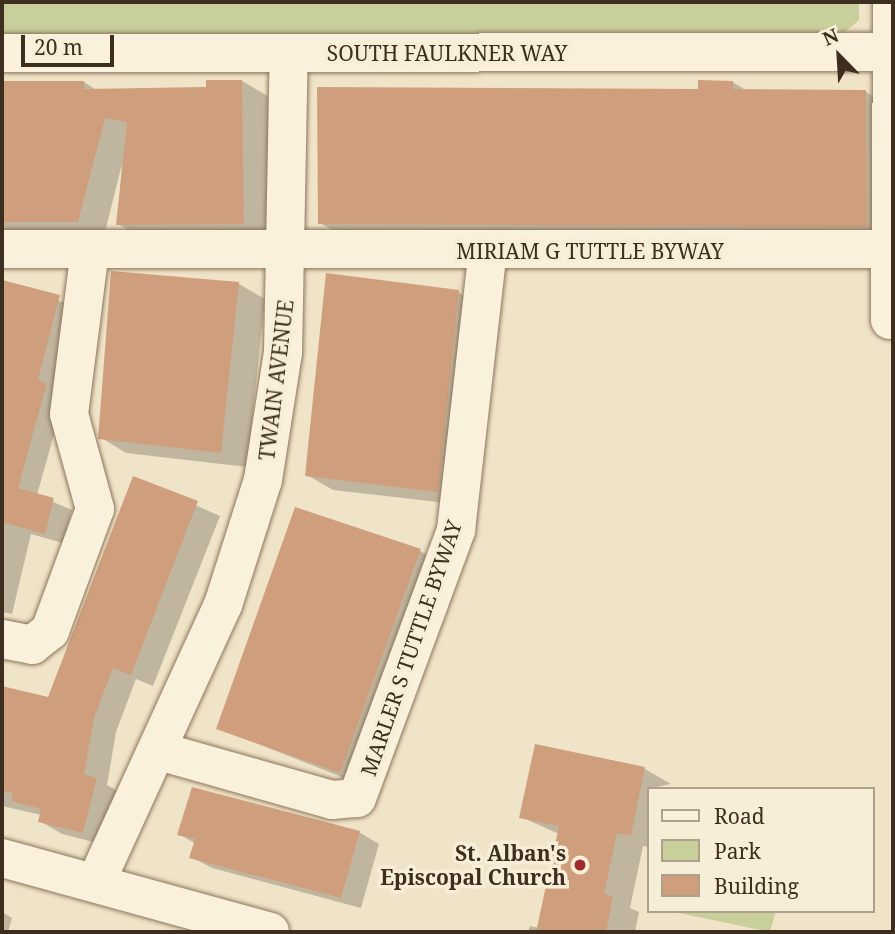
<!DOCTYPE html>
<html>
<head>
<meta charset="utf-8">
<style>
	body { margin:0 }
	#map { position:relative; width:895px; height:934px; overflow:hidden; background:#f0e4c8; font-family:"Noto Serif",serif }
	div>[style] { position:absolute }
	.green>* { inset:0; background:#c9cf9b }
	.shadow>* { inset:0; background:#0003 }
	.building>* { inset:0; background:#cf9f7d }
	.roads { filter:drop-shadow(0 0 2px #8d765c) drop-shadow(0 0 2px #8d765c) }
	.minor>* { height:38px; margin:-19px; padding:0 19px; transform-origin:19px; border-radius:19px; background:#faf1dc }
	.dots>* { width:19px; height:19px; translate:-50% -50%; box-sizing:border-box; border:4px solid #f7eed8; border-radius:50% }
	span { translate:-50% -50%; white-space:nowrap; text-align:center; line-height:1.15; -webkit-text-stroke:7px #f7eed8; paint-order:stroke }
	.street-label { font-size:21px; color:#3d2e20 }
	.poi-label { font-size:21px; color:#3d2e20; font-weight:700 }
	.right { translate:-100% -50%; text-align:right }
	.frame { position:absolute; inset:0; border:4px solid #3d2e20; pointer-events:none }
	.legend { position:absolute; left:647px; top:787px; width:228px; height:126px; box-sizing:border-box; background:#f7eed8; border:2px solid #ada18e; margin:0; padding:9px 12px; list-style:none; font-size:21px; color:#3d2e20 }
	.legend li { display:flex; align-items:center; gap:14px; height:35px }
	.legend b { width:35px; border:2px solid #ada18e }
	.north { position:absolute; left:804px; top:21px; width:70px; height:70px; -webkit-text-stroke:5px #f7eed8; paint-order:stroke; rotate:336deg; font-size:19px; font-weight:700; line-height:28px; text-align:center; color:#3d2e20 }
	.north::after { content:''; display:block; margin:auto; width:24px; height:32px; background:#3d2e20; clip-path:polygon(50% 0,100% 100%,50% 72%,0 100%) }
	.scale { position:absolute; left:21px; top:35px; width:93px; height:32px; box-sizing:border-box; border:4px solid #3d2e20; border-top:0; padding-left:9px; font-size:21px; line-height:24px; white-space:nowrap; color:#3d2e20; -webkit-text-stroke:5px #f7eed8; paint-order:stroke }
</style>
</head>
<body>
<div id="map">
	<div class="green">
		<i style="clip-path:polygon(2px 2px,859px 2px,859px 20px,839px 37px,2px 38px)"></i>
		<i style="clip-path:polygon(669px 911px,776px 911px,770px 932px)"></i>
	</div>
	<div class="shadow">
		<i style="clip-path:polygon(242px 81px,268px 96px,270px 238px,144px 239px,118px 224px,122px 164px,104px 236px,2px 236px,2px 82px,84px 82px,98px 91px,208px 89px)"></i>
		<i style="clip-path:polygon(733px 82px,747px 91px,866px 92px,891px 107px,892px 241px,346px 238px,320px 223px)"></i>
		<i style="clip-path:polygon(113px 273px,239px 284px,265px 299px,247px 467px,126px 453px,100px 437px)"></i>
		<i style="clip-path:polygon(2px 282px,77px 307px,65px 395px,37px 495px,72px 510px,63px 543px,31px 534px,12px 614px,2px 612px)"></i>
		<i style="clip-path:polygon(458px 292px,484px 307px,464px 505px,333px 490px,307px 475px)"></i>
		<i style="clip-path:polygon(134px 478px,220px 516px,153px 686px,136px 679px,116px 732px,107px 785px,119px 792px,105px 845px,62px 834px,40px 821px,41px 815px,2px 806px,2px 687px,49px 700px)"></i>
		<i style="clip-path:polygon(420px 551px,446px 566px,367px 787px,218px 728px)"></i>
		<i style="clip-path:polygon(536px 746px,645px 769px,671px 784px,648px 789px,648px 847px,643px 846px,630px 908px,639px 912px,635px 932px,528px 932px,530px 926px,539px 928px,559px 834px,521px 817px)"></i>
		<i style="clip-path:polygon(359px 832px,379px 844px,361px 908px,212px 868px,191px 857px,196px 844px,179px 834px)"></i>
		<i style="clip-path:polygon(2px 912px,12px 918px,8px 932px,2px 932px)"></i>
	</div>
	<div class="building">
		<i style="clip-path:polygon(206px 80px,242px 80px,244px 224px,116px 225px,127px 122px,105px 118px,78px 222px,2px 222px,2px 81px,84px 81px,84px 89px,206px 87px)"></i>
		<i style="clip-path:polygon(698px 80px,733px 81px,733px 89px,866px 90px,867px 227px,318px 224px,317px 87px,698px 89px)"></i>
		<i style="clip-path:polygon(111px 271px,239px 282px,221px 453px,98px 439px)"></i>
		<i style="clip-path:polygon(326px 273px,459px 290px,438px 492px,305px 476px)"></i>
		<i style="clip-path:polygon(2px 280px,60px 295px,38px 380px,47px 383px,18px 488px,54px 498px,45px 534px,2px 522px)"></i>
		<i style="clip-path:polygon(133px 476px,198px 501px,131px 675px,113px 668px,94px 718px,84px 774px,97px 778px,83px 833px,38px 822px,41px 809px,11px 801px,13px 793px,2px 791px,2px 686px,48px 697px)"></i>
		<i style="clip-path:polygon(295px 507px,421px 549px,340px 773px,216px 729px)"></i>
		<i style="clip-path:polygon(535px 744px,645px 767px,631px 836px,617px 833px,604px 894px,613px 896px,606px 932px,536px 932px,559px 826px,519px 818px)"></i>
		<i style="clip-path:polygon(192px 787px,360px 831px,341px 898px,189px 858px,195px 839px,177px 835px)"></i>
	</div>
	<div class="roads">
		<div class="minor">
			<i style="left:2px;top:53px;width:890px;rotate:-0.06deg"></i>
			<i style="left:2px;top:249px;width:889px"></i>
			<i style="left:890px;top:320px;width:318px;rotate:-89.6deg"></i>
			<i style="left:2px;top:639px;width:31px;rotate:11deg"></i>
			<i style="left:32px;top:645px;width:23px;rotate:-38deg"></i>
			<i style="left:50px;top:631px;width:130px;rotate:-69.8deg"></i>
			<i style="left:95px;top:509px;width:98px;rotate:-105.3deg"></i>
			<i style="left:69px;top:414px;width:166px;rotate:-82.7deg"></i>
			<i style="left:159px;top:751px;width:180px;rotate:15.8deg"></i>
			<i style="left:332px;top:800px;width:25px;rotate:-5deg"></i>
			<i style="left:357px;top:798px;width:286px;rotate:-69.7deg"></i>
			<i style="left:456px;top:530px;width:282px;rotate:-83.5deg"></i>
			<i style="left:2px;top:858px;width:278px;rotate:15.4deg"></i>
			<i style="left:96px;top:882px;width:305px;rotate:-65.4deg"></i>
			<i style="left:223px;top:605px;width:131px;rotate:-72.3deg"></i>
			<i style="left:263px;top:480px;width:129px;rotate:-81.1deg"></i>
			<i style="left:283px;top:353px;width:299px;rotate:-88.9deg"></i>
		</div>
	</div>
	<div class="dots">
		<i style="left:580px;top:865px;background:#9e2a2b"></i>
	</div>
	<div class="street-label">
		<span style="left:447px;top:53px">SOUTH FAULKNER WAY</span>
		<span style="left:590px;top:251px">MIRIAM G TUTTLE BYWAY</span>
		<span style="left:276px;top:380px;rotate:-83deg">TWAIN AVENUE</span>
		<span style="left:411px;top:648px;rotate:-71deg">MARLER S TUTTLE BYWAY</span>
	</div>
	<div class="poi-label">
		<span class="right" style="left:566px;top:865px">St. Alban's<br>Episcopal Church</span>
	</div>
	<div class="frame"></div>
	<ul class="legend">
	<li><b style="height:9px;background:#faf1dc"></b>Road</li>
	<li><b style="height:19px;background:#c9cf9b"></b>Park</li>
	<li><b style="height:19px;background:#cf9f7d"></b>Building</li>
	</ul>
	<div class="north">N</div>
	<div class="scale">20 m</div>
</div>
</body>
</html>
